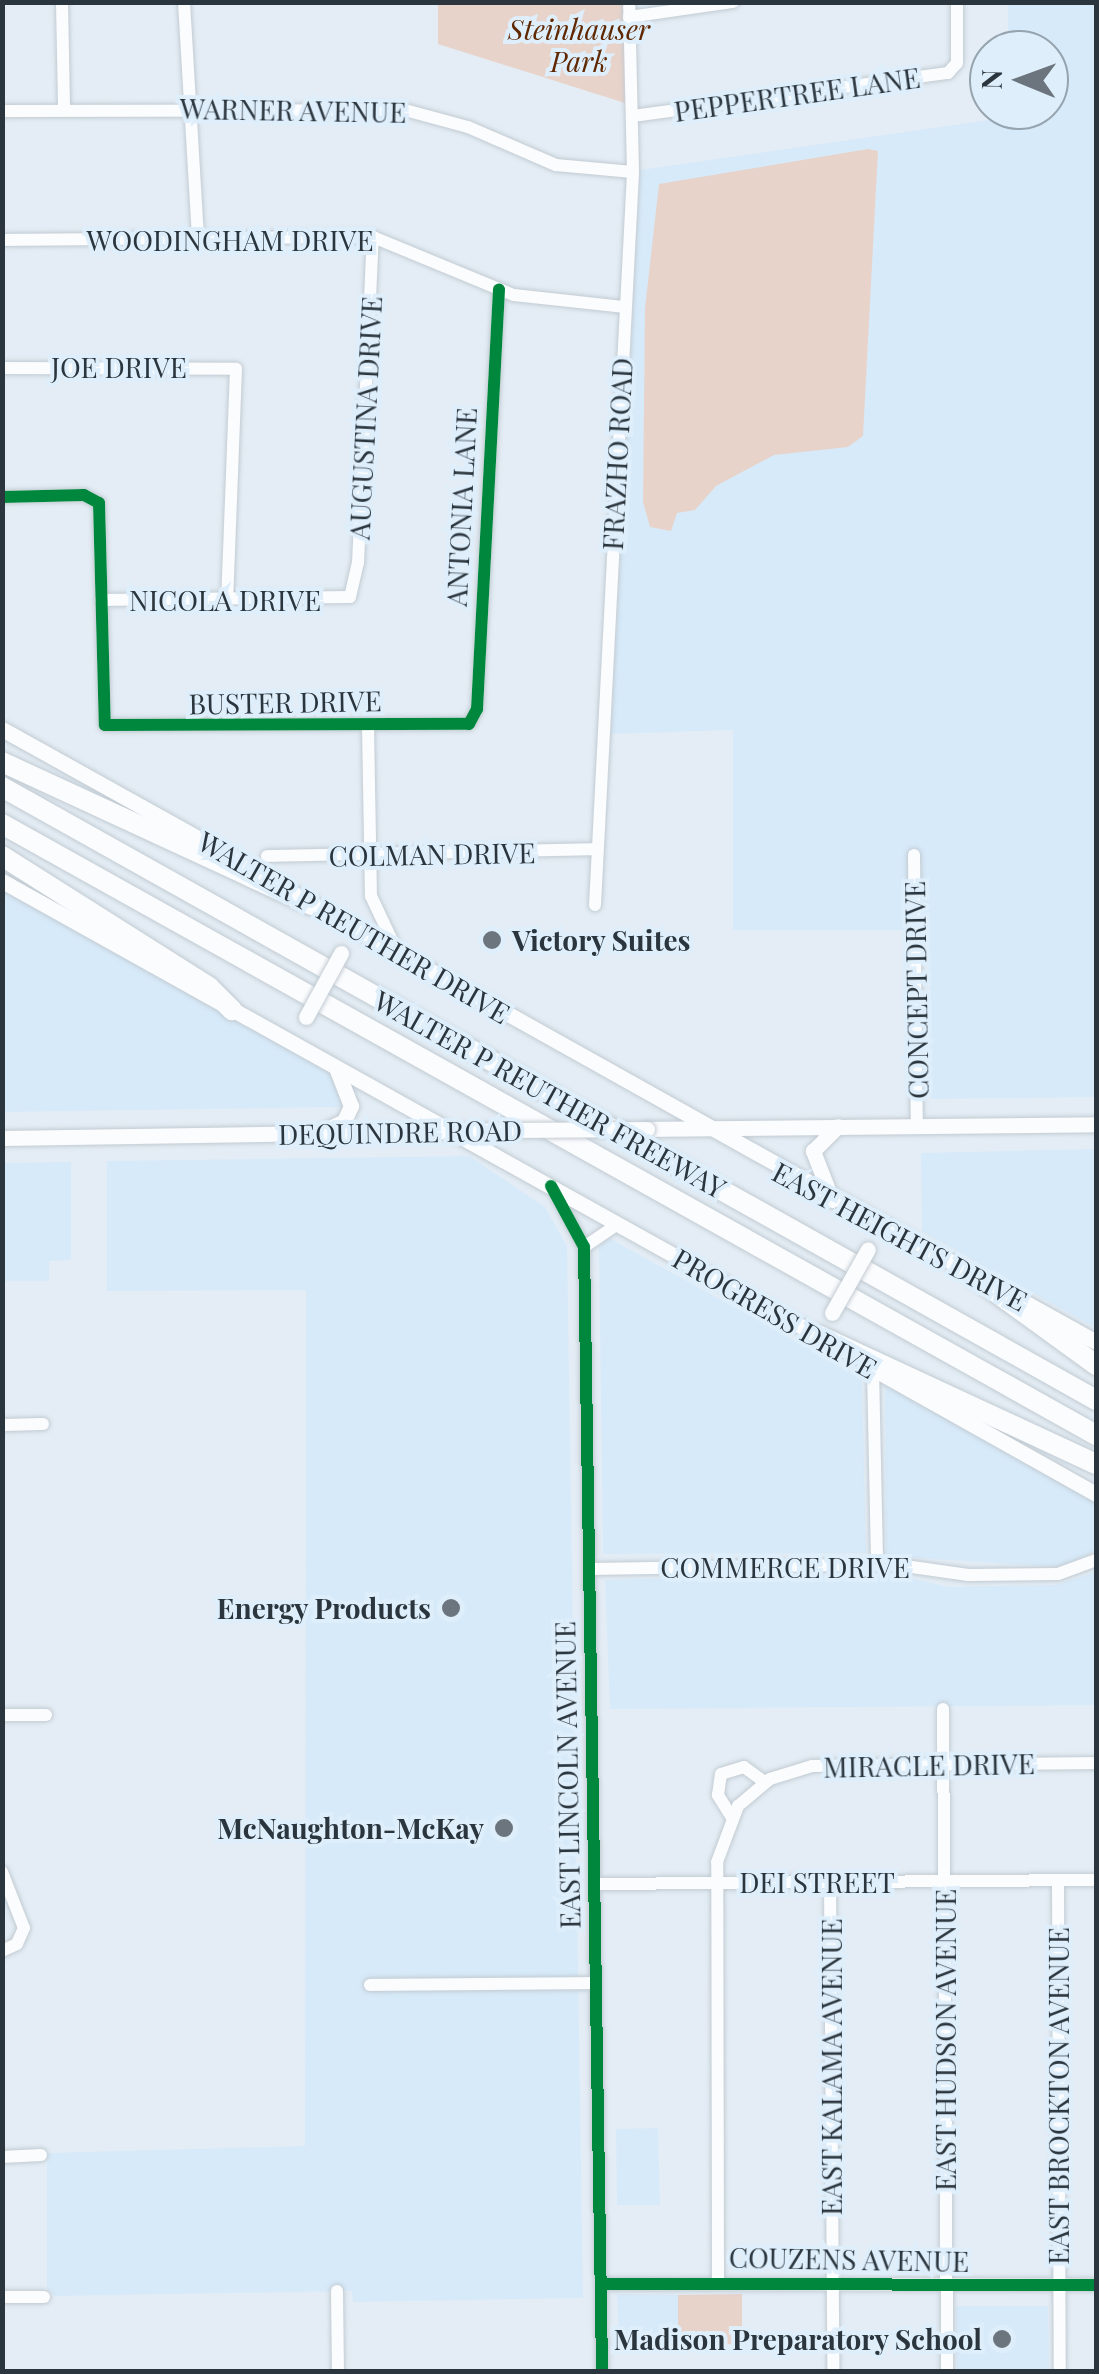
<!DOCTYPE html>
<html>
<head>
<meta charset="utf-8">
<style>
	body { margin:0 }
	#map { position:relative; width:1099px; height:2374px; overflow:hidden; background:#e4edf5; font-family:"Playfair Display",serif }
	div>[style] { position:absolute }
	.built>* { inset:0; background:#d7eaf9 }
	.green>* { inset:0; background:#e8d3ca }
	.roads { filter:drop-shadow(0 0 2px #c2cbd2) drop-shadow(0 0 2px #c2cbd2) }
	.minor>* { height:12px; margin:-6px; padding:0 6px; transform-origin:6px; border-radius:6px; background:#fbfcfe }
	.major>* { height:15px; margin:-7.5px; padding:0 7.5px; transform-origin:7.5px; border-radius:7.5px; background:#fbfcfe }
	.highway>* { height:20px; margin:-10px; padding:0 10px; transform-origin:10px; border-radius:10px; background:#fbfcfe }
	.bridges { filter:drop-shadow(0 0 2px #c2cbd2) drop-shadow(0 0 2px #c2cbd2) }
	.major-bridge>* { height:15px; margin:-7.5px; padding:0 7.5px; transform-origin:7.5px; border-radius:7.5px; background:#fbfcfe }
	.cycleway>* { height:12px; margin:-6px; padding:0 6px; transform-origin:6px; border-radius:6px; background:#00873e }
	.dots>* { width:28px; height:28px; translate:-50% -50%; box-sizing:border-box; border:5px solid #deeefb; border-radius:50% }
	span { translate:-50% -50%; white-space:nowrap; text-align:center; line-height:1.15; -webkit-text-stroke:8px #deeefb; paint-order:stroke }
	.park-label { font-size:28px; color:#602800; font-style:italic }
	.street-label { font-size:28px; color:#2b353d }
	.poi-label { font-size:28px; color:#2b353d; font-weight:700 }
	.left { translate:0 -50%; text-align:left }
	.right { translate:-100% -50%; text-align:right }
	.frame { position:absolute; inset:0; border:5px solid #2b353d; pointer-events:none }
	.north { position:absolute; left:969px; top:30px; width:100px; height:100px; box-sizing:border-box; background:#deeefb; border:2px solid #96a4af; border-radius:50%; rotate:271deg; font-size:28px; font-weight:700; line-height:40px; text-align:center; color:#2b353d }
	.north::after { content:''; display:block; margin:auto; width:35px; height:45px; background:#6c757d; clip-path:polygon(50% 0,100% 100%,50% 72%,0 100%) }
</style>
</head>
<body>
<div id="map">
	<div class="built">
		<i style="clip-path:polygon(1008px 3px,1096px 3px,1096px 1097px,931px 1099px,929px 930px,733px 930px,733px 730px,611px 734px,640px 170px,1009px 117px,1009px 110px,1049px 110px,1049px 50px,1008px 50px)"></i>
		<i style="clip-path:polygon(2px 888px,319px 1065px,331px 1073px,344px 1107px,3px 1112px)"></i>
		<i style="clip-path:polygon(1096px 1149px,1096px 1328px,922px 1231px,921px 1153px)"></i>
		<i style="clip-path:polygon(469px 1156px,545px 1207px,567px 1246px,583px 2298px,353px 2302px,352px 2291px,55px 2296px,47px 2289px,47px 2153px,305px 2146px,306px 1290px,107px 1291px,107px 1161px)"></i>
		<i style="clip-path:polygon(71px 1162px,71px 1260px,49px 1261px,49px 1281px,3px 1281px,3px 1163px)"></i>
		<i style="clip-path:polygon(609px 1238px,862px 1378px,866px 1553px,603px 1554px,599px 1247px)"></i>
		<i style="clip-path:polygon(885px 1384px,1096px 1501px,1096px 1550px,1064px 1567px,886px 1556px)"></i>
		<i style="clip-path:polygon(1096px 1572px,1096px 1705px,610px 1709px,605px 1580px,888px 1573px,949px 1587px,1056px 1585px)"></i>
		<i style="clip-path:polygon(658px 2128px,660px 2205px,617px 2205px,616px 2129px)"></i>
		<i style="clip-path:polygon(617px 2294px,678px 2295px,678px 2345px,619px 2345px)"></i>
		<i style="clip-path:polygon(956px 2306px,1048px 2306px,1049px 2371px,957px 2371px)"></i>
	</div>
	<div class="green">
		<i style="clip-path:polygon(438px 3px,623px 3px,625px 103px,438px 44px)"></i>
		<i style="clip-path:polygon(868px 149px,878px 151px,863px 436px,848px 447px,774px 455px,716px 486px,695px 510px,677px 513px,671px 531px,650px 527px,643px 502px,645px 308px,659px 184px)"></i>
		<i style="clip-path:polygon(742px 2294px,742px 2344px,678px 2345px,678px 2295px)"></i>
	</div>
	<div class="roads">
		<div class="minor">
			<i style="left:62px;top:2px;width:108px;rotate:88.9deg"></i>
			<i style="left:184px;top:2px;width:236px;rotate:86.6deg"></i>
			<i style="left:629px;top:17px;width:105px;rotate:-8.2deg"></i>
			<i style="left:2px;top:111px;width:403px;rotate:-0.1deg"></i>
			<i style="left:405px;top:110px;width:65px;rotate:15.1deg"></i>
			<i style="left:468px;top:127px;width:96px;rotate:23.4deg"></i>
			<i style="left:556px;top:165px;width:77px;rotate:5.2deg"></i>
			<i style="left:633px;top:116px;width:318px;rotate:-7.8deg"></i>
			<i style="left:948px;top:73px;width:13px;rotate:-48deg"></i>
			<i style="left:957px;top:63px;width:61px;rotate:-90deg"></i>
			<i style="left:2px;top:240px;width:371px;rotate:-0.5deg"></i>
			<i style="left:373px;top:237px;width:152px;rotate:22.4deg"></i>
			<i style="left:514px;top:295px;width:112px;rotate:6.2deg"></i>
			<i style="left:2px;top:368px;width:234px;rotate:0.2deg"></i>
			<i style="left:236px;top:369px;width:230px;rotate:92.2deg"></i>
			<i style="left:2px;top:497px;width:82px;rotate:-1.4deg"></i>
			<i style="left:84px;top:495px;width:17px;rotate:28deg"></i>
			<i style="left:99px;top:503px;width:222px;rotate:88.5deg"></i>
			<i style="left:105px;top:725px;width:364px;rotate:-0.2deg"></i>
			<i style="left:469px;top:724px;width:17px;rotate:-62deg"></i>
			<i style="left:477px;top:709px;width:420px;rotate:-87deg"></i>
			<i style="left:101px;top:600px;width:249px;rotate:-0.7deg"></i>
			<i style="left:350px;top:597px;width:35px;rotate:-77deg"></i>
			<i style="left:358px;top:563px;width:326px;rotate:-87.4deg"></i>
			<i style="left:368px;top:726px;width:170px;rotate:89deg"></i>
			<i style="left:371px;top:896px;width:61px;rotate:64.7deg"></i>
			<i style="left:914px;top:855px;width:271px;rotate:89.4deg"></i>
			<i style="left:267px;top:856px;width:330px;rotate:-1.2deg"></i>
			<i style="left:595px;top:905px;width:734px;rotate:-87.03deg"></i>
			<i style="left:633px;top:172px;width:170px;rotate:-91.3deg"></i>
			<i style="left:552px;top:1187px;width:68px;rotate:61.9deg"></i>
			<i style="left:584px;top:1247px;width:1125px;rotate:89.08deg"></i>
			<i style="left:584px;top:1247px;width:41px;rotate:-34.1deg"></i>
			<i style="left:873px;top:1369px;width:195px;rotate:88.8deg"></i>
			<i style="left:2px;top:1425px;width:41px;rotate:-1.4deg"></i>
			<i style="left:589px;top:1569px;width:302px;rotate:-0.9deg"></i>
			<i style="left:891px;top:1564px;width:78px;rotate:8.1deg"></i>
			<i style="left:968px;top:1575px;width:90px;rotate:-0.6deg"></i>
			<i style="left:1058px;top:1574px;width:40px;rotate:-20.2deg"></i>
			<i style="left:943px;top:1709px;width:663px;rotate:89.65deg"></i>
			<i style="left:2px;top:1715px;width:44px"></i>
			<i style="left:731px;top:1816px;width:25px;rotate:-122deg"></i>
			<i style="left:718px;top:1795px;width:21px;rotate:-82deg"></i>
			<i style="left:721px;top:1774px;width:24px;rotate:-17deg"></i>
			<i style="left:744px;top:1767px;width:26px;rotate:36deg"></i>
			<i style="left:2px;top:1872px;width:60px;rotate:68.6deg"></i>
			<i style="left:24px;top:1928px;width:17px;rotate:114deg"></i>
			<i style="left:17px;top:1944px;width:17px;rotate:155deg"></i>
			<i style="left:1058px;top:1880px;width:492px;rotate:89.8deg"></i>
			<i style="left:830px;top:1882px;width:490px;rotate:89.6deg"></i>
			<i style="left:594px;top:1884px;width:502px;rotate:-0.46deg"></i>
			<i style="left:370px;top:1985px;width:226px;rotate:-0.5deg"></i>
			<i style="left:2px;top:2157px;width:39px;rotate:-3deg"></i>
			<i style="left:718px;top:2283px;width:421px;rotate:-90.1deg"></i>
			<i style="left:717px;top:1862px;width:60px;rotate:-69.4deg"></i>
			<i style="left:738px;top:1806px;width:42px;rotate:-40.2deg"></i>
			<i style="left:770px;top:1779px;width:44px;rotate:-17.2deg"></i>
			<i style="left:812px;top:1766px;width:284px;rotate:-0.6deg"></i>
			<i style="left:601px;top:2284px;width:495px;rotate:0.1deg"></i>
			<i style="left:337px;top:2291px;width:81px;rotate:89.3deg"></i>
			<i style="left:2px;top:2297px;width:42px"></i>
		</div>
		<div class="major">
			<i style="left:2px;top:729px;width:282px;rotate:29.1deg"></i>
			<i style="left:2px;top:881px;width:941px;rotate:29.13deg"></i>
			<i style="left:306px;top:901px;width:777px;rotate:29.21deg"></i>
			<i style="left:327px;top:1129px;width:19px;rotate:-25deg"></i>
			<i style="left:344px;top:1121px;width:17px;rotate:-65deg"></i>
			<i style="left:351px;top:1106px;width:41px;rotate:-111.5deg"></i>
			<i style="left:647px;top:1129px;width:449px;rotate:-0.6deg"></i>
			<i style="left:2px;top:1138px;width:514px;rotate:-0.89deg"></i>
			<i style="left:832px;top:1200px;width:53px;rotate:-111.2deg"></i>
			<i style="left:813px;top:1151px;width:35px;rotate:-45deg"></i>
			<i style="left:1017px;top:1298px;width:90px;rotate:29.1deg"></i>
			<i style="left:882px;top:1374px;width:245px;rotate:29.3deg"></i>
		</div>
		<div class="highway">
			<i style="left:2px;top:762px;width:341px;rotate:24.8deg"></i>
			<i style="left:2px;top:787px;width:1254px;rotate:29.26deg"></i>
			<i style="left:2px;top:824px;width:1253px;rotate:29.18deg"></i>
			<i style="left:2px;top:856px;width:245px;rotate:32.3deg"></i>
			<i style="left:209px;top:987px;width:33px;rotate:45deg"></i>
			<i style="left:975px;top:1277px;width:150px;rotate:36deg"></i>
			<i style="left:818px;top:1335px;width:306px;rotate:24.9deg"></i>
		</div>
	</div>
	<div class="bridges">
		<div class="major-bridge">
			<i style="left:306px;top:1017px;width:73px;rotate:-61.3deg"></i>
			<i style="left:516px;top:1130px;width:131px;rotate:-0.4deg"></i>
			<i style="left:832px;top:1313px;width:73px;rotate:-60.6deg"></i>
		</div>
	</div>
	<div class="cycleway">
		<i style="left:2px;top:497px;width:82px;rotate:-1.4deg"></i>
		<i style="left:84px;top:495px;width:17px;rotate:28deg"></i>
		<i style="left:99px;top:503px;width:222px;rotate:88.5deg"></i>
		<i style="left:105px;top:725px;width:364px;rotate:-0.2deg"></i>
		<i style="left:469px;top:724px;width:17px;rotate:-62deg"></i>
		<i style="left:477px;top:709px;width:420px;rotate:-87deg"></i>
		<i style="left:551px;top:1186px;width:69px;rotate:61.6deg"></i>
		<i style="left:584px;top:1247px;width:1125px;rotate:89.08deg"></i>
		<i style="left:601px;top:2284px;width:495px;rotate:0.1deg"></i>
	</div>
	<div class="dots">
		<i style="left:492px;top:940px;background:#6c757d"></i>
		<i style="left:451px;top:1608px;background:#6c757d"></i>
		<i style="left:504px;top:1828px;background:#6c757d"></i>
		<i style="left:1002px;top:2339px;background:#6c757d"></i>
	</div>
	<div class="park-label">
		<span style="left:579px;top:45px">Steinhauser<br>Park</span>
	</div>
	<div class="street-label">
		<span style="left:797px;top:94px;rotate:-8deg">PEPPERTREE LANE</span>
		<span style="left:293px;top:110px;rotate:1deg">WARNER AVENUE</span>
		<span style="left:230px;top:240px">WOODINGHAM DRIVE</span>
		<span style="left:119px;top:367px">JOE DRIVE</span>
		<span style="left:365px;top:418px;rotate:-87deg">AUGUSTINA DRIVE</span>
		<span style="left:617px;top:454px;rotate:-87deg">FRAZHO ROAD</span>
		<span style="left:461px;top:507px;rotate:-87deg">ANTONIA LANE</span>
		<span style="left:225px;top:600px">NICOLA DRIVE</span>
		<span style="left:285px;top:702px;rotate:-1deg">BUSTER DRIVE</span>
		<span style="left:432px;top:854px;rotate:-1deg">COLMAN DRIVE</span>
		<span style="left:354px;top:927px;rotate:30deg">WALTER P REUTHER DRIVE</span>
		<span style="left:916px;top:990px;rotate:-91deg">CONCEPT DRIVE</span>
		<span style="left:550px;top:1094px;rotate:29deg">WALTER P REUTHER FREEWAY</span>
		<span style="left:400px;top:1132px;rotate:-1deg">DEQUINDRE ROAD</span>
		<span style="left:900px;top:1236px;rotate:28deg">EAST HEIGHTS DRIVE</span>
		<span style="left:775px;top:1313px;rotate:30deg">PROGRESS DRIVE</span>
		<span style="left:785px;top:1567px">COMMERCE DRIVE</span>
		<span style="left:929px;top:1765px;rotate:-1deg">MIRACLE DRIVE</span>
		<span style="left:567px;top:1775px;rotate:-91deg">EAST LINCOLN AVENUE</span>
		<span style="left:817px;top:1882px">DEI STREET</span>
		<span style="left:945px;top:2040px;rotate:-90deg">EAST HUDSON AVENUE</span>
		<span style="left:831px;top:2067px;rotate:-90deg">EAST KALAMA AVENUE</span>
		<span style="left:1058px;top:2096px;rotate:-90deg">EAST BROCKTON AVENUE</span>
		<span style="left:849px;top:2259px;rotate:1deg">COUZENS AVENUE</span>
	</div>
	<div class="poi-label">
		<span class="left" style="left:512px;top:940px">Victory Suites</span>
		<span class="right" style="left:431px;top:1608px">Energy Products</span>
		<span class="right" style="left:484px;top:1828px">McNaughton-McKay</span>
		<span class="right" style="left:982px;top:2339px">Madison Preparatory School</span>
	</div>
	<div class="frame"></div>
	<div class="north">N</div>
</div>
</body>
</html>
